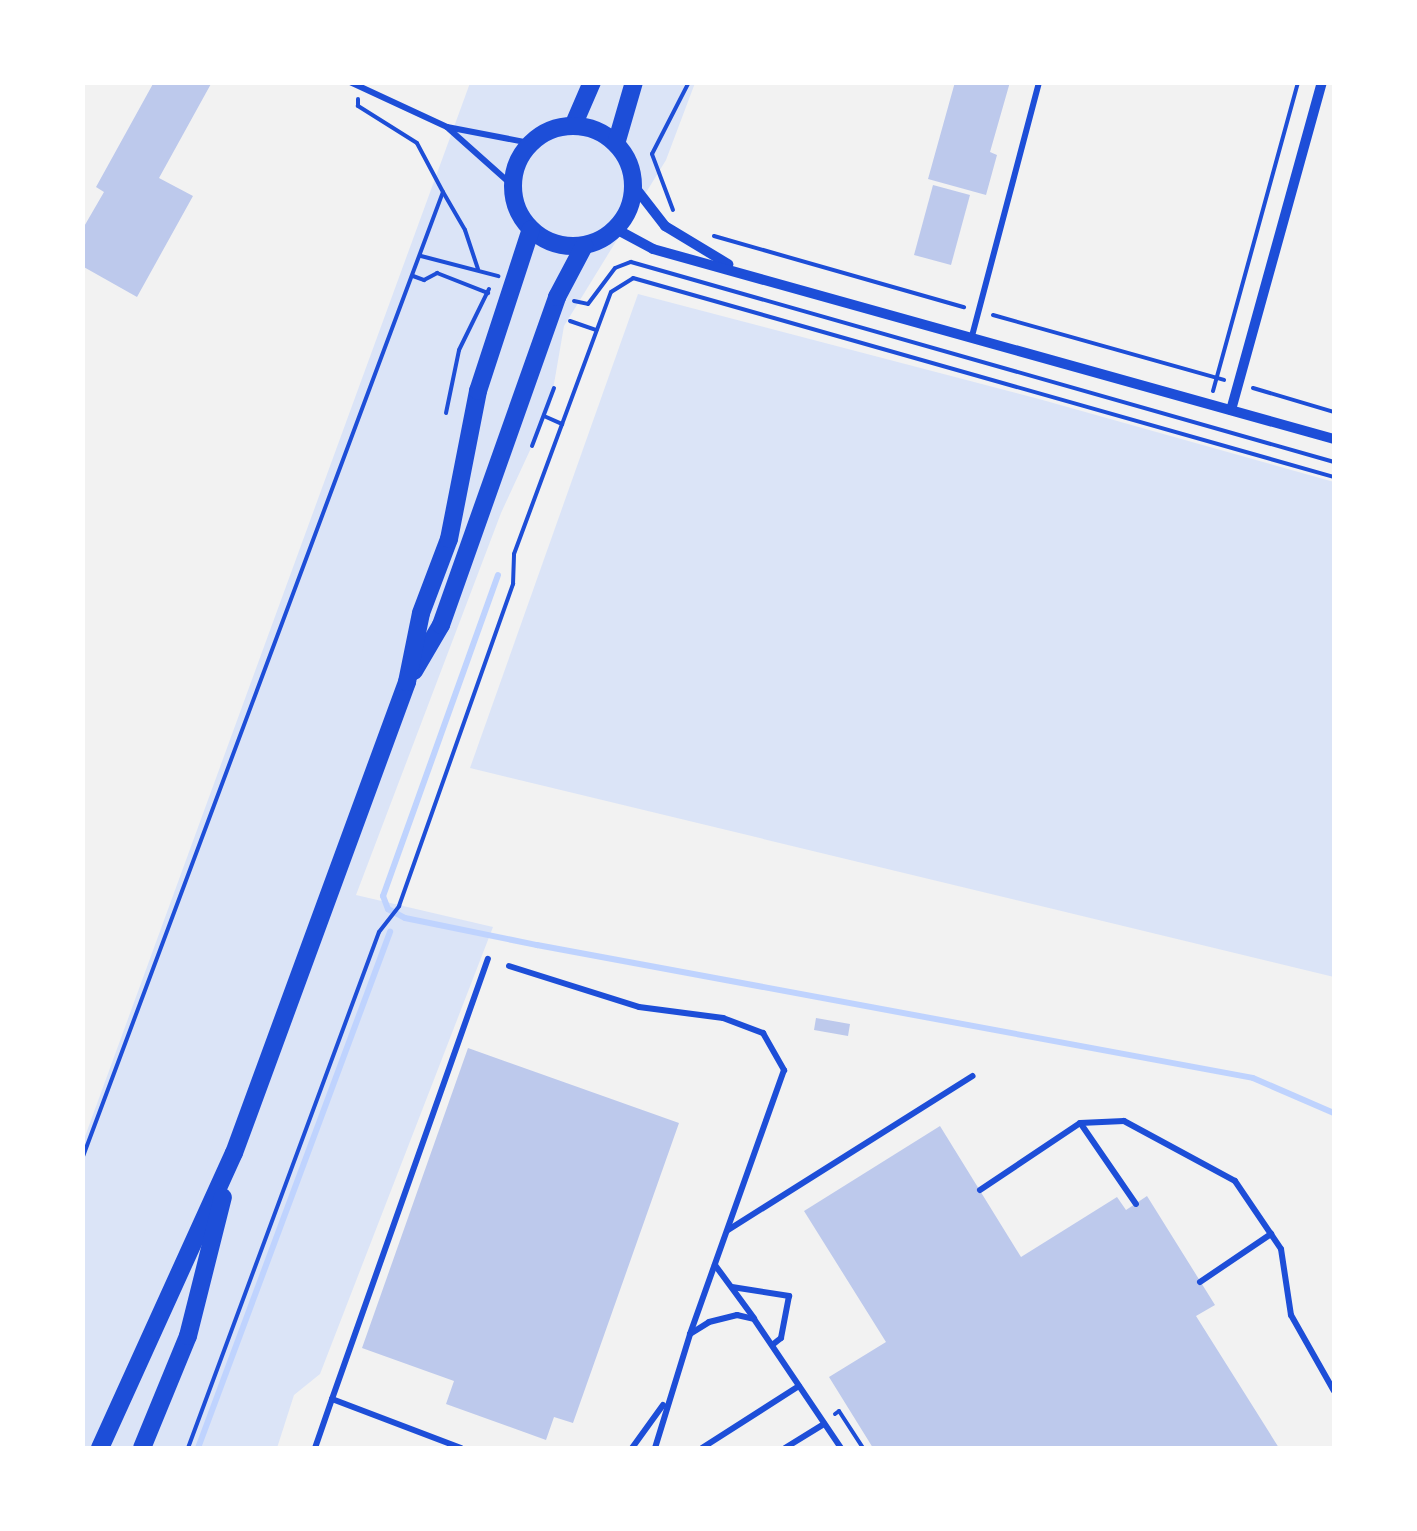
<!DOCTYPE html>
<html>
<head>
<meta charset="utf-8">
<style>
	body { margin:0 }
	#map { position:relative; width:1417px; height:1531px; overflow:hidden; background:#f2f2f2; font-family:Jost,sans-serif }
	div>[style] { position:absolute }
	.green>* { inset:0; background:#dbe4f7 }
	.stream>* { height:6px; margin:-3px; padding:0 3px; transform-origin:3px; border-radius:3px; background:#bfd3fe }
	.building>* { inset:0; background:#bdc9ec }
	.path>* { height:4px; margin:-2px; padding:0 2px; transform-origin:2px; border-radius:2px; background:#1d4ed8 }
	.service>* { height:6px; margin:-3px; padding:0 3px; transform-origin:3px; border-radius:3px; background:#1d4ed8 }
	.minor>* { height:10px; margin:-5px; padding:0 5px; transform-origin:5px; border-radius:5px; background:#1d4ed8 }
	.primary>* { height:18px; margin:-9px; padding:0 9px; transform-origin:9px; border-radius:9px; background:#1d4ed8 }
	.primary>.ring { margin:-9px; padding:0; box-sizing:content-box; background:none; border:18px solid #1d4ed8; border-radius:50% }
	span { translate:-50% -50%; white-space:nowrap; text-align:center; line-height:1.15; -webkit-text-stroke:9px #fff; paint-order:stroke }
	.frame { position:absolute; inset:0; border:85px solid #fff; pointer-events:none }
</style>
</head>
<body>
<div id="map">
	<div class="green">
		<i style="clip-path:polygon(470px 83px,695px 83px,666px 160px,564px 326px,550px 407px,501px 513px,356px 895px,493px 927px,320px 1374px,294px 1395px,277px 1448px,83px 1448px,83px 1142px)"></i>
		<i style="clip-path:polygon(638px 294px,1039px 399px,1334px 482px,1334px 977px,470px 768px)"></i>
	</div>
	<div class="stream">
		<i style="left:498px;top:575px;width:341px;rotate:109.7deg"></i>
		<i style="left:383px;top:896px;width:14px;rotate:69deg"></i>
		<i style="left:388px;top:909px;width:19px;rotate:28deg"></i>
		<i style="left:405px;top:918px;width:135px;rotate:11.6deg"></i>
		<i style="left:537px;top:945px;width:728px;rotate:10.52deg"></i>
		<i style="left:1253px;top:1078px;width:88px;rotate:23.4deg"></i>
		<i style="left:198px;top:1448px;width:551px;rotate:-69.59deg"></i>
	</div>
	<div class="building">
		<i style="clip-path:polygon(154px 82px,212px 82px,159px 178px,193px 196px,137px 297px,82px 266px,82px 230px,104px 192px,96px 187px)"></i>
		<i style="clip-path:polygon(955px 82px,1010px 82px,990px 152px,997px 155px,986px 195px,928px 179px)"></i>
		<i style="clip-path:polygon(933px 185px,970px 195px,951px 265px,914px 255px)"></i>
		<i style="clip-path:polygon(816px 1018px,850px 1024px,848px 1036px,814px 1030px)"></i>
		<i style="clip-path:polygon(468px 1048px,679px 1123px,573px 1423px,554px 1417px,546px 1440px,446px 1404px,454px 1381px,362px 1348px)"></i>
		<i style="clip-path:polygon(940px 1126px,1021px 1257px,1117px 1197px,1126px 1210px,1147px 1196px,1215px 1305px,1196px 1316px,1279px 1448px,873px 1448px,829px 1377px,886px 1342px,804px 1211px)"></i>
	</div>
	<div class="path">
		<i style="left:443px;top:192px;width:44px;rotate:59.9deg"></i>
		<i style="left:465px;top:230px;width:41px;rotate:71.6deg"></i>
		<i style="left:673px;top:210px;width:60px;rotate:-110.6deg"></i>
		<i style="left:652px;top:154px;width:81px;rotate:-62.8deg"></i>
		<i style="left:714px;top:236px;width:260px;rotate:15.9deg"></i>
		<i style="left:421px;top:256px;width:80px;rotate:14.6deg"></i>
		<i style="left:413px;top:276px;width:12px;rotate:20deg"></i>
		<i style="left:424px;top:280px;width:15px;rotate:-28deg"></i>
		<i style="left:437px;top:273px;width:55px;rotate:21.4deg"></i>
		<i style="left:574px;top:301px;width:14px;rotate:12deg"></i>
		<i style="left:588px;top:304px;width:45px;rotate:-53.1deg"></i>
		<i style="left:615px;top:268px;width:17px;rotate:-21deg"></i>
		<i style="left:631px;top:262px;width:731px;rotate:15.88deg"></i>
		<i style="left:993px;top:315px;width:240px;rotate:15.7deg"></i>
		<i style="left:570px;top:321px;width:28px;rotate:19deg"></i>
		<i style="left:1253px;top:388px;width:84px;rotate:16.5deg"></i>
		<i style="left:1213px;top:391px;width:320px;rotate:-74.6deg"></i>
		<i style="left:446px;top:413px;width:64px;rotate:-78.3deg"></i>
		<i style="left:459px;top:350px;width:68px;rotate:-63.8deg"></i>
		<i style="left:544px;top:416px;width:20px;rotate:24deg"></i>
		<i style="left:532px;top:446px;width:62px;rotate:-69.2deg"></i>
		<i style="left:82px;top:1159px;width:1032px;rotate:-69.53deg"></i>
		<i style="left:443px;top:192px;width:55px;rotate:-118deg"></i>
		<i style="left:417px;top:143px;width:70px;rotate:-147.9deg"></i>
		<i style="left:358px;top:106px;width:7px;rotate:-90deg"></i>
		<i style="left:835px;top:1414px;width:5px;rotate:-37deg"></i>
		<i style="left:839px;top:1411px;width:44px;rotate:57deg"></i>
		<i style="left:188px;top:1448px;width:550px;rotate:-69.69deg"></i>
		<i style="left:379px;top:932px;width:33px;rotate:-52deg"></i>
		<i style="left:399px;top:906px;width:342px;rotate:-70.5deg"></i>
		<i style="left:513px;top:584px;width:30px;rotate:-88deg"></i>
		<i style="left:514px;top:554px;width:279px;rotate:-69.7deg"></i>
		<i style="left:611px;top:292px;width:26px;rotate:-32deg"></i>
		<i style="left:633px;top:278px;width:729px;rotate:15.85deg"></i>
	</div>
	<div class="service">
		<i style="left:350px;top:82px;width:107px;rotate:24.9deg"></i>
		<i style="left:447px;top:127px;width:85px;rotate:10.9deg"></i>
		<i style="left:448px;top:128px;width:87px;rotate:41.7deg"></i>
		<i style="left:972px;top:336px;width:263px;rotate:-75.2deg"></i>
		<i style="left:509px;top:966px;width:136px;rotate:17.5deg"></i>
		<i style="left:639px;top:1007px;width:85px;rotate:7.5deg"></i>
		<i style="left:723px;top:1018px;width:43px;rotate:20.6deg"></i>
		<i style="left:763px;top:1033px;width:43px;rotate:60.4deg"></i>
		<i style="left:784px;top:1070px;width:280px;rotate:109.6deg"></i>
		<i style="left:1081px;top:1124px;width:97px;rotate:55.5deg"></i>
		<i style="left:980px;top:1190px;width:120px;rotate:-33.8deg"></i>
		<i style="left:1080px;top:1123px;width:44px;rotate:-2.6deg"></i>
		<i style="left:1124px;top:1121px;width:126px;rotate:28.4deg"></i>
		<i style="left:1235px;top:1181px;width:82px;rotate:55.9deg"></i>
		<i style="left:1281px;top:1249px;width:67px;rotate:81.4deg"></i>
		<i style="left:1291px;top:1315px;width:87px;rotate:60.5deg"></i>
		<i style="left:728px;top:1230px;width:289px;rotate:-32.2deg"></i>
		<i style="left:715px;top:1265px;width:66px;rotate:53.7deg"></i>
		<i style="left:1200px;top:1282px;width:86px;rotate:-34.1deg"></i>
		<i style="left:732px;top:1287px;width:58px;rotate:9deg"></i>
		<i style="left:789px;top:1296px;width:43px;rotate:100.8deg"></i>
		<i style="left:781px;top:1338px;width:11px;rotate:142deg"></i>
		<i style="left:332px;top:1399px;width:467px;rotate:-70.5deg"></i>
		<i style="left:315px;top:1448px;width:52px;rotate:-70.9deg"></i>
		<i style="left:332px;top:1399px;width:138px;rotate:20.8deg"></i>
		<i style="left:632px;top:1448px;width:53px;rotate:-54.2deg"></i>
		<i style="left:655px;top:1448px;width:119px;rotate:-72.9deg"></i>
		<i style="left:690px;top:1334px;width:22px;rotate:-32deg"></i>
		<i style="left:709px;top:1322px;width:29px;rotate:-14deg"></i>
		<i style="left:737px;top:1315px;width:17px;rotate:13deg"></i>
		<i style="left:754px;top:1319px;width:156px;rotate:56deg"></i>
		<i style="left:702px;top:1448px;width:115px;rotate:-32.6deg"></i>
		<i style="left:785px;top:1448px;width:46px;rotate:-31.6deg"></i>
	</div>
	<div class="minor">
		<i style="left:634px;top:186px;width:51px;rotate:52.2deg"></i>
		<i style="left:665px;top:226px;width:74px;rotate:31.1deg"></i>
		<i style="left:616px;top:229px;width:42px;rotate:28.4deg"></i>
		<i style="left:653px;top:249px;width:707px;rotate:15.59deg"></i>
		<i style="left:1231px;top:410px;width:340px;rotate:-74.5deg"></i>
	</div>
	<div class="primary">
		<i style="left:573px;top:126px;width:48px;rotate:-66.6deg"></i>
		<i class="ring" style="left:513px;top:126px;width:102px;height:102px"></i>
		<i style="left:616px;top:144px;width:65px;rotate:-73.8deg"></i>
		<i style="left:414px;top:671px;width:53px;rotate:-59.6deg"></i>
		<i style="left:441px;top:625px;width:348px;rotate:-70.5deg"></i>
		<i style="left:557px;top:297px;width:58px;rotate:-62.1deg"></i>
		<i style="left:100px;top:1448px;width:324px;rotate:-65.6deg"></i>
		<i style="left:234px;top:1153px;width:502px;rotate:-69.83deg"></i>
		<i style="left:407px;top:682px;width:70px;rotate:-78.5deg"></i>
		<i style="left:421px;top:613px;width:79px;rotate:-69.3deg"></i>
		<i style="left:449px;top:539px;width:151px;rotate:-78.9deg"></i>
		<i style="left:478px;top:391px;width:170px;rotate:-71.9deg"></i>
		<i style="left:142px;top:1448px;width:121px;rotate:-67.7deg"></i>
		<i style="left:188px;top:1336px;width:143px;rotate:-75.9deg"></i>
	</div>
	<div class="frame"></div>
</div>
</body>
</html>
